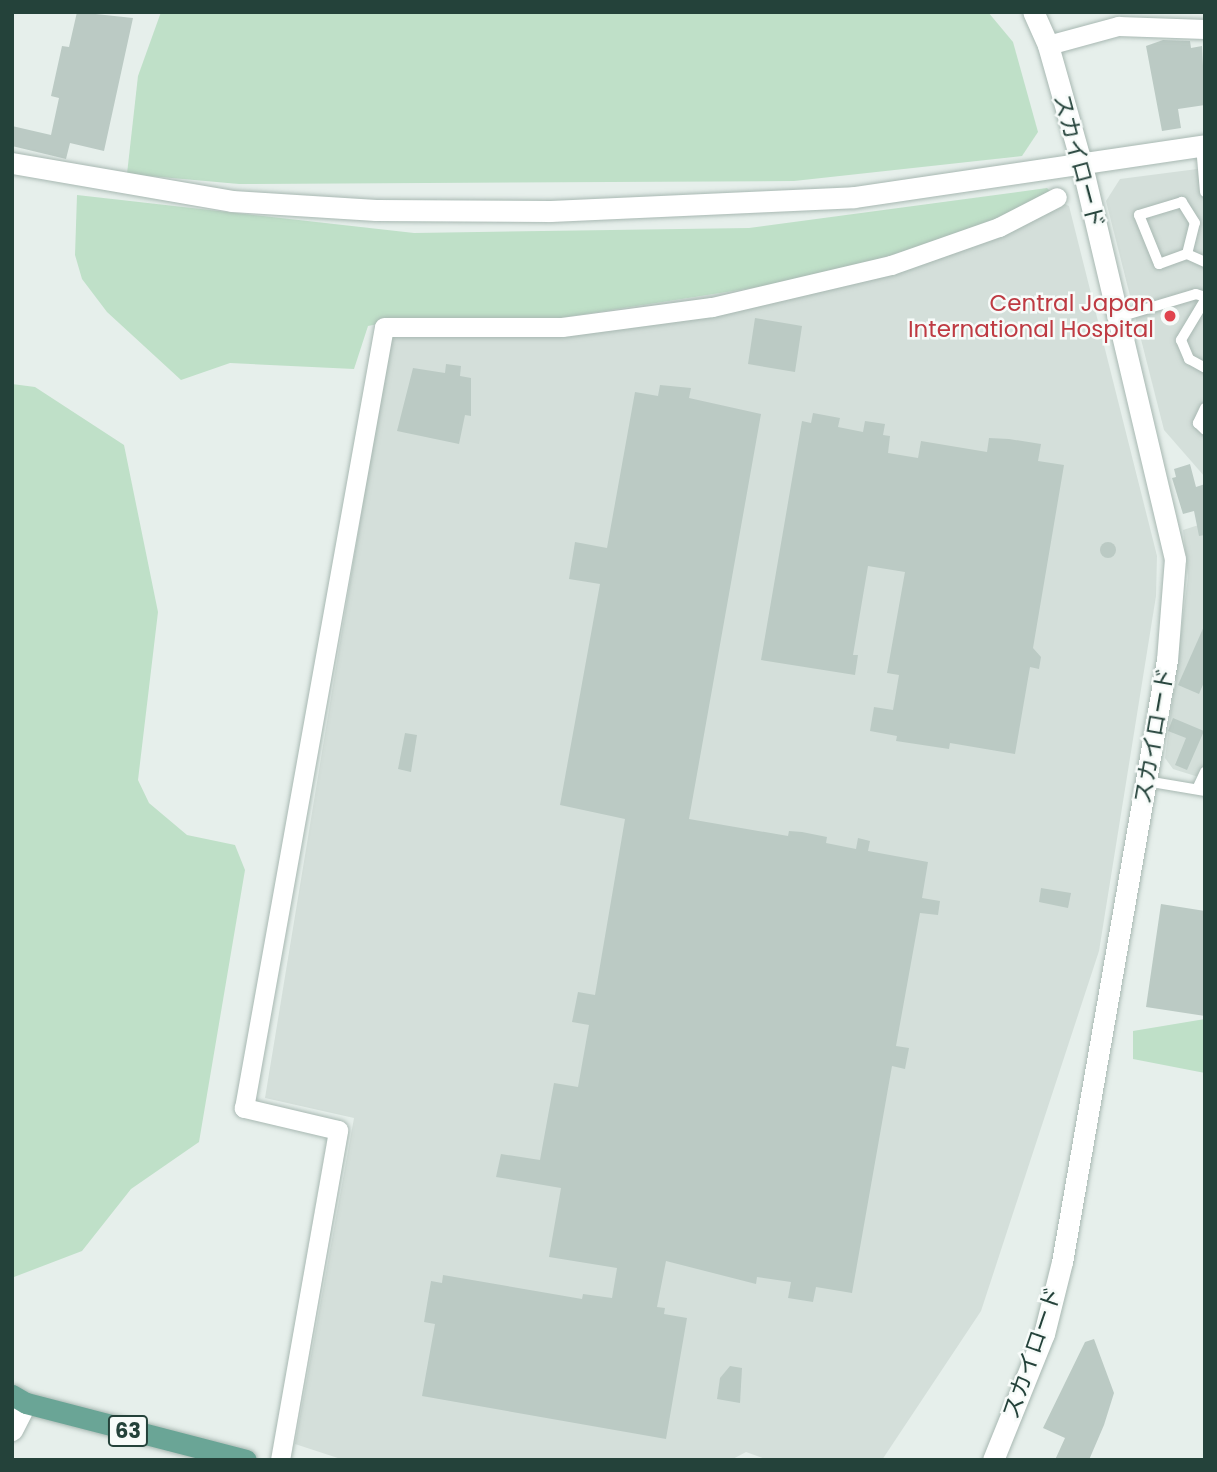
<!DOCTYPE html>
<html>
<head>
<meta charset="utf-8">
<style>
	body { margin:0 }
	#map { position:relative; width:1217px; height:1472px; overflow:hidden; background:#e6efeb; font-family:Poppins,"Noto Sans JP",sans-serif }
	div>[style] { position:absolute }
	.built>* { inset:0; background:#d4dfda }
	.green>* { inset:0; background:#bfe0c8 }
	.building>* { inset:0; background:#bbcac4 }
	.round { border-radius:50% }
	.roads { filter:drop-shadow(0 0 2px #a8b8b2) drop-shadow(0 0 2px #a8b8b2) }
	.lane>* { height:10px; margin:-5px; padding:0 5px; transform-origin:5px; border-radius:5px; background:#fff }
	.street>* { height:19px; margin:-9.5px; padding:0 9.5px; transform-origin:9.5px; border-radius:9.5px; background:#fff }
	.secondary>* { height:21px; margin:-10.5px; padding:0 10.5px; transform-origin:10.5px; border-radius:10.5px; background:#fff }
	.primary>* { height:21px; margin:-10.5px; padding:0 10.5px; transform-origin:10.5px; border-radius:10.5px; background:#6aa596 }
	.dots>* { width:19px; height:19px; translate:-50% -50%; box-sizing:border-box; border:4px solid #f7fbf9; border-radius:50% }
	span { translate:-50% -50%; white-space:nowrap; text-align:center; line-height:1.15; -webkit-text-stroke:5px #f7fbf9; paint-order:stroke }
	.shield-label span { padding:2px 5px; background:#f7fbf9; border:2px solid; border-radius:5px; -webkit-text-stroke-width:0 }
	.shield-label { font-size:21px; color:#24423a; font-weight:700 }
	.street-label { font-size:23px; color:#24423a }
	.health-label { font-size:23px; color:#be3a42 }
	.right { translate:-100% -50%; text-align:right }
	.frame { position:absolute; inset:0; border:14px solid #24423a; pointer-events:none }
</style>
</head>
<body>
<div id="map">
	<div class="built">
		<i style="clip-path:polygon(1205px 168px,1205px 477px,1164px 430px,1106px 201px,1120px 179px)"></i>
		<i style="clip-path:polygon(1061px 202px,1069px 206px,1157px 556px,1156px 596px,1099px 951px,981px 1311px,882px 1460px,768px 1460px,746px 1452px,731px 1460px,344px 1460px,295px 1444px,354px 1118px,265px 1098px,393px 321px,560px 318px,818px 278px)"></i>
		<i style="clip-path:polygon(1205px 523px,1205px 779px,1173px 769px,1165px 758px,1188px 577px,1183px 530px)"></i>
	</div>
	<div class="green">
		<i style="clip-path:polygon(161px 12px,988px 12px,1013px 42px,1038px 132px,1022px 156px,794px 181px,239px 184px,127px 174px,138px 76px)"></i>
		<i style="clip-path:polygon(1047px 188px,1061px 202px,818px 278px,560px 318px,393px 321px,368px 326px,354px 369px,230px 363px,181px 380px,107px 312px,82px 279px,75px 255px,77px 195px,414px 233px,749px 228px)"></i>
		<i style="clip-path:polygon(12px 384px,35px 387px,124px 445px,158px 612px,138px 780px,149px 803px,187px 835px,235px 845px,245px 870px,199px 1142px,131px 1189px,82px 1251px,14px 1277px)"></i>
		<i style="clip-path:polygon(1205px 1019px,1205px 1073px,1133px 1059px,1133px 1031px)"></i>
	</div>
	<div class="building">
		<i style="clip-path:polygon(77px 12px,133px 18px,104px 151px,70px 143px,66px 159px,12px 146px,12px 126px,51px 135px,59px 98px,51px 96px,62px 46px,69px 47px)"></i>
		<i style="clip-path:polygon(1163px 40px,1190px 41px,1191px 48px,1202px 46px,1205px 105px,1178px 109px,1181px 128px,1162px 131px,1146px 46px)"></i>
		<i style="clip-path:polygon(755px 318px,802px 326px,795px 372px,748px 364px)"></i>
		<i style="clip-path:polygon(446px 364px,461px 366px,460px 376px,471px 378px,471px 416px,465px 415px,459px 444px,397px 431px,413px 368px,445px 373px)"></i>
		<i style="clip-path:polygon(660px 385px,691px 388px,689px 398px,761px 414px,689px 819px,788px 836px,789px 831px,802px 832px,827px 837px,826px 843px,856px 849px,858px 838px,870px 841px,868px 851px,928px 862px,922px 898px,940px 901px,938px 915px,920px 913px,896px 1046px,909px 1048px,905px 1069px,892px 1066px,852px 1293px,816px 1287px,813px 1302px,788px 1298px,791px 1282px,757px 1277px,756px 1284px,666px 1261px,657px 1307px,665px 1308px,664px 1314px,687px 1318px,666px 1439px,422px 1396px,435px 1324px,424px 1322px,431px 1281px,442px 1283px,443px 1275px,582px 1299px,583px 1294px,612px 1298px,617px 1268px,549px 1257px,561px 1188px,496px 1177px,501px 1154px,540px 1160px,554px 1083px,578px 1087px,589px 1025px,572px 1022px,578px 992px,595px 995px,625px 819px,560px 805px,600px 584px,569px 579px,575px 542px,607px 548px,635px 392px,658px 396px)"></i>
		<i style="clip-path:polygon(813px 413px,840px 418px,838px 427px,863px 432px,865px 421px,885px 424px,883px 435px,890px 436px,888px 453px,918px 458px,921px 441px,987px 452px,989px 438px,1009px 439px,1041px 444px,1038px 461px,1064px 465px,1033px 648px,1041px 657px,1039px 669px,1030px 667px,1015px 754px,950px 743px,949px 749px,896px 741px,897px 736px,870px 731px,874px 707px,893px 710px,899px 675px,887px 673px,905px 572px,868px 566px,853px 655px,858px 655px,855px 675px,761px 660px,802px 421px,811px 423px)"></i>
		<i style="clip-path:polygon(1190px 464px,1196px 487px,1205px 484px,1205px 535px,1199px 536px,1194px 511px,1183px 514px,1172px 478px,1176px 477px,1174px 469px)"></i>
		<i class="round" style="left:1100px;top:542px;width:16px;height:16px"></i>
		<i style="clip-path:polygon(1205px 624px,1205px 680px,1199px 694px,1178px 685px)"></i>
		<i style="clip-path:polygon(1173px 718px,1204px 731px,1187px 770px,1175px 765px,1186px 738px,1168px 731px)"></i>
		<i style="clip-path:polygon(405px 733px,417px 735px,411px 772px,398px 769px)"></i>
		<i style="clip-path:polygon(1041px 888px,1071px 893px,1068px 908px,1039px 902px)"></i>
		<i style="clip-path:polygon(1161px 904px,1205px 911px,1205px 1016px,1146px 1007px)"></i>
		<i style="clip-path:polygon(1094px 1339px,1114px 1393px,1104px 1425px,1089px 1460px,1055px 1460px,1065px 1438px,1043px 1428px,1085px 1342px)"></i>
		<i style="clip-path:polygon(730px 1366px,742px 1368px,740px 1403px,717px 1399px,720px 1378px)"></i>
	</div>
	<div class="roads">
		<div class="lane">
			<i style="left:1201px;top:146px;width:46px;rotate:85deg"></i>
			<i style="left:1187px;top:254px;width:32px;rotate:-76deg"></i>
			<i style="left:1195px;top:223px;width:25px;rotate:-122deg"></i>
			<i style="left:1182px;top:202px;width:45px;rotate:163.2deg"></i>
			<i style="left:1139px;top:215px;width:53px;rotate:67.8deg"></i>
			<i style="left:1159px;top:264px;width:30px;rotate:-20deg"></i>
			<i style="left:1187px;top:254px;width:20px;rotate:24deg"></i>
			<i style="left:1205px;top:300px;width:47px;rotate:121deg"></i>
			<i style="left:1181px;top:340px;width:21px;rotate:67deg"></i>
			<i style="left:1189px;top:359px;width:18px;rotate:29deg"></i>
			<i style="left:1119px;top:317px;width:80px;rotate:-16.6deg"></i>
			<i style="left:1196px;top:294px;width:9px;rotate:18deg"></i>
			<i style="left:1205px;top:408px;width:17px;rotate:115deg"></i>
			<i style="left:1198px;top:423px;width:10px;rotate:45deg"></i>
			<i style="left:1146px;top:781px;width:60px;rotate:9.6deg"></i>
			<i style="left:1197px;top:789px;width:19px;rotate:-65deg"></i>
		</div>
		<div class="street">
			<i style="left:1048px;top:45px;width:73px;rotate:-15.2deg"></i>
			<i style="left:1118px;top:26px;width:87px;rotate:2deg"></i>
			<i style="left:280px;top:1460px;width:335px;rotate:-80deg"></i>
			<i style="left:338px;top:1130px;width:97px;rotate:-166.8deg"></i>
			<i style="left:244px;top:1108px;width:793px;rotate:-79.84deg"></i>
			<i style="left:384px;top:327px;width:178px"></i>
			<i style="left:562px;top:327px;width:151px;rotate:-7.6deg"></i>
			<i style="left:712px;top:307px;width:184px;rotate:-13.2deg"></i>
			<i style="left:891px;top:265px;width:114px;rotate:-19.4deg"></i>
			<i style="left:999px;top:227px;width:65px;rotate:-27.3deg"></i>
		</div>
		<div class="secondary">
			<i style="left:12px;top:163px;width:223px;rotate:9.8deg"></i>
			<i style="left:232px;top:201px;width:144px;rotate:3.6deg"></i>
			<i style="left:376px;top:210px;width:174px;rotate:0.3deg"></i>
			<i style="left:550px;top:211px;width:304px;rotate:-2.6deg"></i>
			<i style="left:854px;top:197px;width:355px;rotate:-8.4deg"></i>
			<i style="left:12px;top:1430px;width:30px;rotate:-63deg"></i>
			<i style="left:993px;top:1460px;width:136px;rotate:-68deg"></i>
			<i style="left:1044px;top:1334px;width:74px;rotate:-76deg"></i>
			<i style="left:1062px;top:1262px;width:611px;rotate:-80.11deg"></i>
			<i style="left:1167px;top:660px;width:101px;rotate:-85.5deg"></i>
			<i style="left:1175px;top:559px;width:408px;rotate:-103.3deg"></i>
			<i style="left:1081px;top:162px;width:122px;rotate:-105.8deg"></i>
			<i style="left:1048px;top:45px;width:36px;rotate:-114deg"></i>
		</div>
		<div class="primary">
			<i style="left:12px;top:1395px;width:16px;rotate:30deg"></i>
			<i style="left:26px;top:1403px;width:227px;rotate:14.5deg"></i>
		</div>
	</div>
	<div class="dots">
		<i style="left:1170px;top:316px;background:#e0444e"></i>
	</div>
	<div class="shield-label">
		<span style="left:128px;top:1431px">63</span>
	</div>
	<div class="street-label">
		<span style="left:1079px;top:161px;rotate:75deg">スカイロード</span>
		<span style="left:1154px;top:736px;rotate:-80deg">スカイロード</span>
		<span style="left:1032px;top:1353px;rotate:-71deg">スカイロード</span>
	</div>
	<div class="health-label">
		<span class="right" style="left:1154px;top:316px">Central Japan<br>International Hospital</span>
	</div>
	<div class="frame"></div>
</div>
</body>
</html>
